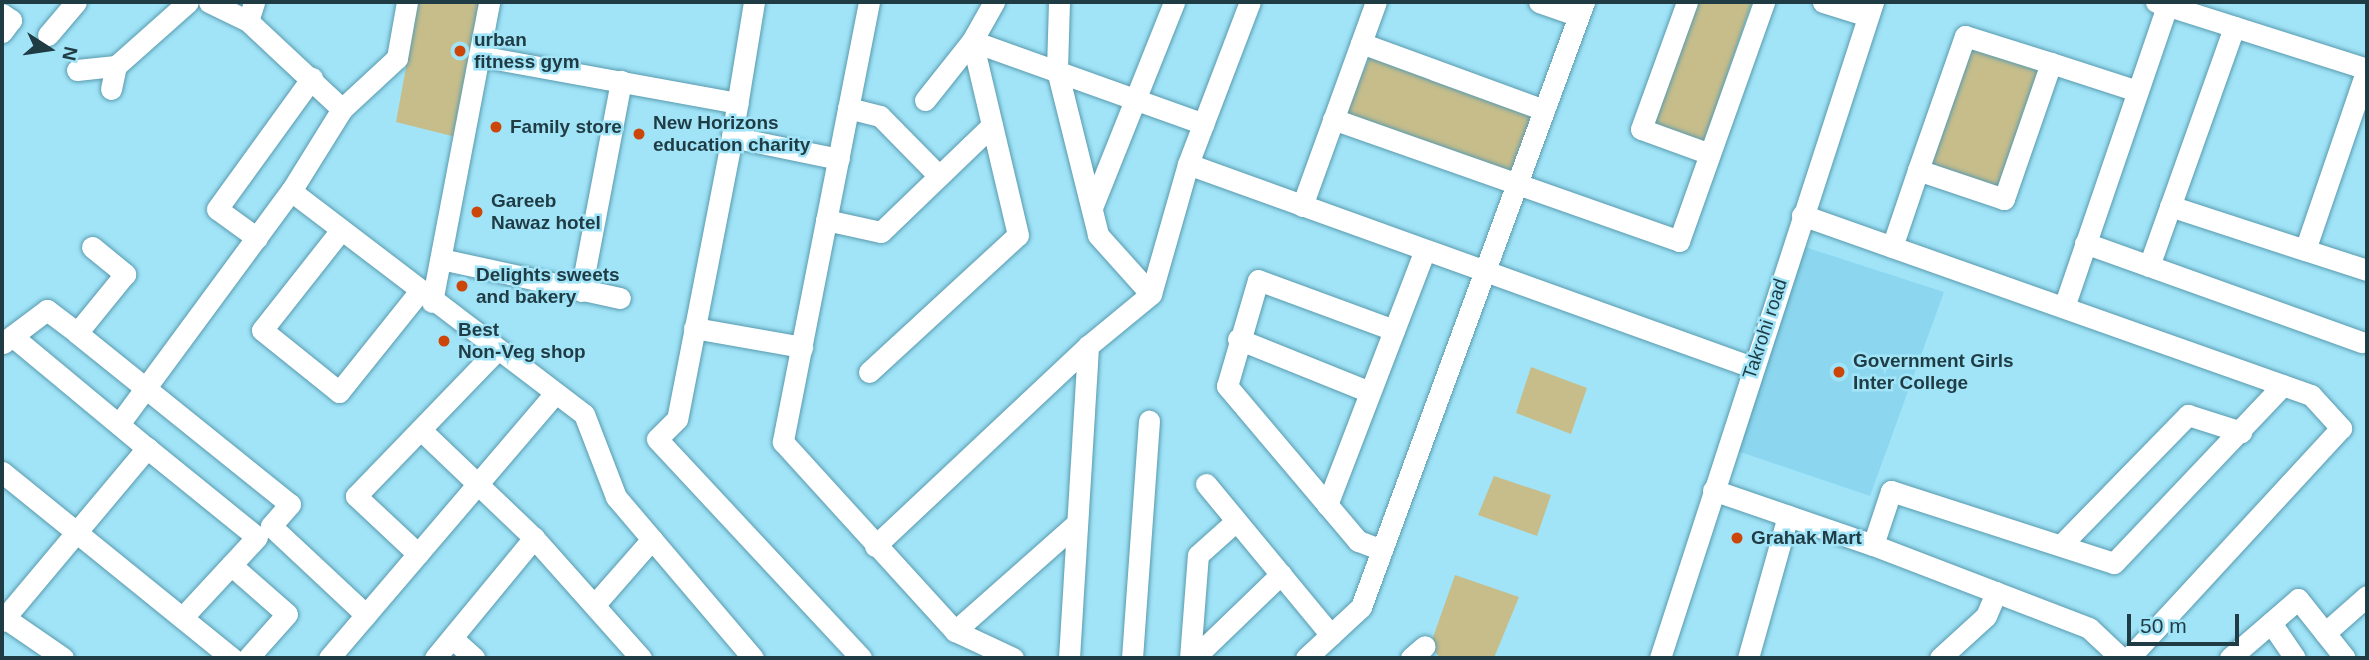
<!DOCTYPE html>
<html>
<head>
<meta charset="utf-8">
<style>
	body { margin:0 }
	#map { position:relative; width:2369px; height:660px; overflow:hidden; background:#a1e4f8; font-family:Helvetica,sans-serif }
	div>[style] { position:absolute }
	.built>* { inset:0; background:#8cd7ef }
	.green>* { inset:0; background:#c6bd8b }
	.roads { filter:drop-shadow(0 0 2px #599aae) drop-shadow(0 0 2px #599aae) }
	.minor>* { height:21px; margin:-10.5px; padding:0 10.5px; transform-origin:10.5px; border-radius:10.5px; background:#fff }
	.dots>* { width:19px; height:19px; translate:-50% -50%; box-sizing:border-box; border:4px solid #a1e4f8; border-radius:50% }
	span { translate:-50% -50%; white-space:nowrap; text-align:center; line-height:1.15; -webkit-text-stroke:5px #a1e4f8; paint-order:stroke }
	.poi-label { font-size:19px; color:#1f3b43; font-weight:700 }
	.left { translate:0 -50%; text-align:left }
	.street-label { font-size:19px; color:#1f3b43 }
	.frame { position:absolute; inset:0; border:4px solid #1f3b43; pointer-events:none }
	.north { position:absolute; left:14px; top:14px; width:70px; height:70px; -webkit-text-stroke:5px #a1e4f8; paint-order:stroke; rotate:102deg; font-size:19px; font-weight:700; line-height:28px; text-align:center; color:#1f3b43 }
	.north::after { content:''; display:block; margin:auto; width:24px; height:32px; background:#1f3b43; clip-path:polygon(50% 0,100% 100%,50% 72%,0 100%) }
	.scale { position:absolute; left:2127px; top:614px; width:112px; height:32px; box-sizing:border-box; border:4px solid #1f3b43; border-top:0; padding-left:9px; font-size:21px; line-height:24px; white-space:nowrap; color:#1f3b43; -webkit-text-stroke:5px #a1e4f8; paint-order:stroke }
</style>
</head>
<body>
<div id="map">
	<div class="built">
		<i style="clip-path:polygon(1805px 247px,1944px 292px,1870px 496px,1737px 451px)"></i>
	</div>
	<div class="green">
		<i style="clip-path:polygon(418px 2px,484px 2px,460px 138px,396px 122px)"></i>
		<i style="clip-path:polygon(1695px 2px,1752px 2px,1704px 142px,1650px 126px)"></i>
		<i style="clip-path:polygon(1970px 43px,2042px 66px,2001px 192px,1927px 166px)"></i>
		<i style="clip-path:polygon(1371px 54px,1534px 114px,1512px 174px,1344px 116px)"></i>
		<i style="clip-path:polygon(1531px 367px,1587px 388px,1571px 434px,1516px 413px)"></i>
		<i style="clip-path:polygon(1494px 476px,1551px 495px,1537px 536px,1478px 515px)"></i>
		<i style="clip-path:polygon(1455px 575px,1519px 597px,1494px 658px,1440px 658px,1430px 646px)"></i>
	</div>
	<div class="roads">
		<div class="minor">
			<i style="left:209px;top:2px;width:43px;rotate:26deg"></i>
			<i style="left:754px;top:2px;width:137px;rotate:99.3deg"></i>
			<i style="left:732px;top:137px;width:287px;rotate:101deg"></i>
			<i style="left:677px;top:419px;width:28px;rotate:135deg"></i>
			<i style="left:657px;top:439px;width:299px;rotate:47deg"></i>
			<i style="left:869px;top:2px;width:448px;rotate:101.1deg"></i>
			<i style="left:783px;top:442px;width:256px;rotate:47.7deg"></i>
			<i style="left:955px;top:631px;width:64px;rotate:25deg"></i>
			<i style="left:1059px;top:2px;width:68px;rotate:91.7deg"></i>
			<i style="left:1057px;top:70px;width:170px;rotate:76deg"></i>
			<i style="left:1098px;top:235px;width:79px;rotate:48.1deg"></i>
			<i style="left:1539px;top:2px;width:42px;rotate:19.3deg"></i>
			<i style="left:1687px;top:2px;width:135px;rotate:109.9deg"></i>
			<i style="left:1641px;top:129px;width:73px;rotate:19.9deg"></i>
			<i style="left:1823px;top:2px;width:47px;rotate:17.3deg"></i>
			<i style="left:2156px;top:2px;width:221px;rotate:17.6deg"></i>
			<i style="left:2px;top:14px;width:11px;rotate:34deg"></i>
			<i style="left:11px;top:20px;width:15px;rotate:127deg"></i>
			<i style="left:48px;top:35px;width:43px;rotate:-49.7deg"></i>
			<i style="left:972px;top:41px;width:246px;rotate:19.7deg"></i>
			<i style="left:1361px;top:43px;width:195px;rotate:20.1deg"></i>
			<i style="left:479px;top:56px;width:263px;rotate:10.3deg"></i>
			<i style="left:2051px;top:63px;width:144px;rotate:109.1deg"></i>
			<i style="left:2004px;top:199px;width:91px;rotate:-161.4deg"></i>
			<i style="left:1918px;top:170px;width:142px;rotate:-70.7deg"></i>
			<i style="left:1965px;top:36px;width:90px;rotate:17.4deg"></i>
			<i style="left:2051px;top:63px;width:90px;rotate:18deg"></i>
			<i style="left:2367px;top:69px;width:191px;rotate:108.9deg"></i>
			<i style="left:2305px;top:250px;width:65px;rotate:17.9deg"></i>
			<i style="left:77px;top:70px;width:39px;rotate:-6deg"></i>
			<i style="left:111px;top:89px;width:24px;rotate:-78deg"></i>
			<i style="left:116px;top:66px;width:96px;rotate:-41.6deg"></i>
			<i style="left:925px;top:100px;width:75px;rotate:-51.5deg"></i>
			<i style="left:972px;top:41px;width:45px;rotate:-60.6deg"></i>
			<i style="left:848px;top:108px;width:33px;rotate:14deg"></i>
			<i style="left:880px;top:116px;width:84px;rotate:45.5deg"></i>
			<i style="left:342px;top:109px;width:75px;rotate:-42.8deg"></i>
			<i style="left:397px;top:58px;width:57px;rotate:-79.9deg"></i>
			<i style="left:1333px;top:119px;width:367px;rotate:19.4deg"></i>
			<i style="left:1679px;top:241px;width:254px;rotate:-70.4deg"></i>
			<i style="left:732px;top:137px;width:109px;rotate:11.6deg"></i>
			<i style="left:1188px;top:164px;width:599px;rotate:19.8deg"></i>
			<i style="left:291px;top:191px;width:368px;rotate:37.3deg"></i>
			<i style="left:584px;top:414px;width:89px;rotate:68.9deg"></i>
			<i style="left:616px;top:497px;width:211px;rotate:49.6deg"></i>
			<i style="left:1093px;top:205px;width:219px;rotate:-68.2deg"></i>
			<i style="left:1302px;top:206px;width:217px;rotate:-70.1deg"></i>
			<i style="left:2170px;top:206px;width:142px;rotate:18.1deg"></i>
			<i style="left:1802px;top:215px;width:540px;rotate:19.48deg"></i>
			<i style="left:2311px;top:395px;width:45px;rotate:47.7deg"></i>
			<i style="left:2341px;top:428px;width:313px;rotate:132.7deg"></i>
			<i style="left:826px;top:220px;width:56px;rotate:12.3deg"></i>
			<i style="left:881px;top:232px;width:154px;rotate:-43.9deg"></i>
			<i style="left:341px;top:230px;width:127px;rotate:128.3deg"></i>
			<i style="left:262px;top:330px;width:99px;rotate:38.8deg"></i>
			<i style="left:339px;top:392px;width:128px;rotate:-51.3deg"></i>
			<i style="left:257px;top:238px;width:49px;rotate:-144.1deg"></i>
			<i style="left:217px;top:209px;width:162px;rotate:-54.1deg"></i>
			<i style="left:2085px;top:243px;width:294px;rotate:19.7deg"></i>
			<i style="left:92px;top:247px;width:43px;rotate:39.3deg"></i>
			<i style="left:125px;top:274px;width:76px;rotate:129.1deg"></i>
			<i style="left:77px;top:333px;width:273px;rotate:38.8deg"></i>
			<i style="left:290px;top:504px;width:29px;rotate:131deg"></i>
			<i style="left:271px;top:526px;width:130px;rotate:43.1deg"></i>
			<i style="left:1892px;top:247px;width:81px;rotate:-71.3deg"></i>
			<i style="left:441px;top:259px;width:183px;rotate:12.3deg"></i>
			<i style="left:2149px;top:266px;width:254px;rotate:-70.4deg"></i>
			<i style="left:581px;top:291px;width:214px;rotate:-79.2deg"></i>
			<i style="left:432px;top:302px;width:305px;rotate:-79.2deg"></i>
			<i style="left:2064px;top:307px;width:318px;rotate:-71.1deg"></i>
			<i style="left:694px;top:328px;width:110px;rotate:10deg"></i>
			<i style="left:1238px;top:339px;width:142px;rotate:21.9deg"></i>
			<i style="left:3px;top:343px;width:55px;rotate:-36.9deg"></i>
			<i style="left:47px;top:310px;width:38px;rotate:37deg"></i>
			<i style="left:869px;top:372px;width:202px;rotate:-42.6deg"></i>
			<i style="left:1018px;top:235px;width:199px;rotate:-103.3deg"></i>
			<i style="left:119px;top:424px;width:290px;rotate:-53.6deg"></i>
			<i style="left:291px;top:191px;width:97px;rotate:-58.1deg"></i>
			<i style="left:342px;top:109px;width:129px;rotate:-136.9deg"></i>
			<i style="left:248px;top:21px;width:20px;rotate:-72deg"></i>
			<i style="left:421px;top:430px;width:156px;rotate:43.7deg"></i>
			<i style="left:534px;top:538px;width:161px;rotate:48.3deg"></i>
			<i style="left:147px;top:448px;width:141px;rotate:39deg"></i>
			<i style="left:257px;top:537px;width:110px;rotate:132.8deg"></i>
			<i style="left:2px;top:472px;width:296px;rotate:39deg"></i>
			<i style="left:1206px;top:484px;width:196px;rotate:50.4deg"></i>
			<i style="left:1713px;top:490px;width:169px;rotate:19deg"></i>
			<i style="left:1873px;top:545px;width:57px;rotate:-71.6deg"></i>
			<i style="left:1891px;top:491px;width:234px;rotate:17.9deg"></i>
			<i style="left:2114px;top:563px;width:245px;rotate:-46.5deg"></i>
			<i style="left:1327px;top:505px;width:273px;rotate:-69deg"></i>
			<i style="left:1873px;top:545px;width:231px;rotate:21deg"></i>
			<i style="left:2089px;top:628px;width:44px;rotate:43.2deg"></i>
			<i style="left:2061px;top:545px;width:182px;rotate:-45.7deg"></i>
			<i style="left:2188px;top:415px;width:56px;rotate:17.8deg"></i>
			<i style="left:875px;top:546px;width:292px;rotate:-43.2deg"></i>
			<i style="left:1088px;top:346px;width:82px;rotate:-39.5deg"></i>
			<i style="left:1151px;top:294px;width:135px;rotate:-74.1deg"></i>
			<i style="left:1188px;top:164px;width:173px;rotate:-69.1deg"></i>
			<i style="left:1382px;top:550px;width:26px;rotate:-159deg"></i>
			<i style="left:1358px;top:541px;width:203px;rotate:-130.2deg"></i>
			<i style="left:1227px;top:386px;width:110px;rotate:-73.7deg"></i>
			<i style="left:1258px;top:280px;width:145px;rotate:20.2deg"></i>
			<i style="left:418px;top:554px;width:85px;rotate:-136.9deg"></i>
			<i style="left:356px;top:496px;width:203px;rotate:-46deg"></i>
			<i style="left:231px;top:565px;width:74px;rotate:41.2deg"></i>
			<i style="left:287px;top:614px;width:59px;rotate:131.6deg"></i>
			<i style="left:596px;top:603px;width:85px;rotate:-48.8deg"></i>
			<i style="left:2px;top:616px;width:74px;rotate:34.5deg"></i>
			<i style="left:2px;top:621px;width:226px;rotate:-50deg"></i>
			<i style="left:147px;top:448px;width:175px;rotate:-140.3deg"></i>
			<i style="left:2271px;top:623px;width:42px;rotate:55.6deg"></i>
			<i style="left:955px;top:631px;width:163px;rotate:-41.5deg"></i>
			<i style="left:2325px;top:633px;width:56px;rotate:-41.4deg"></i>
			<i style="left:452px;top:638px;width:30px;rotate:42deg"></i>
			<i style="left:329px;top:658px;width:348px;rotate:-49.5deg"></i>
			<i style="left:435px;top:658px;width:156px;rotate:-50.5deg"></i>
			<i style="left:1069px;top:658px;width:313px;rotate:-86.5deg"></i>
			<i style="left:1132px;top:658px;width:238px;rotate:-85.9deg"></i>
			<i style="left:1190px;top:658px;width:103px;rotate:-85.6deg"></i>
			<i style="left:1198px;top:555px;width:51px;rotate:-41.8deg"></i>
			<i style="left:1194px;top:658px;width:121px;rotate:-44deg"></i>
			<i style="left:1306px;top:658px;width:75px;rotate:-42.8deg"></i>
			<i style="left:1361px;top:607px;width:645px;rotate:-69.77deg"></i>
			<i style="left:1411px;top:658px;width:18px;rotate:-41deg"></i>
			<i style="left:1660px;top:658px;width:690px;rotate:-72.01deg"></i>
			<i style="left:1748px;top:658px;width:148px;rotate:-74.3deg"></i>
			<i style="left:1940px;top:658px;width:62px;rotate:-42.4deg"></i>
			<i style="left:1986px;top:616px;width:26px;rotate:-67deg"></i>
			<i style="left:2230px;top:658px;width:90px;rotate:-40.9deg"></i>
			<i style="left:2298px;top:599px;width:75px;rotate:51.5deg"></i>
		</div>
	</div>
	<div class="dots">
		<i style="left:460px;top:51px;background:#cc4609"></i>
		<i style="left:496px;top:127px;background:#cc4609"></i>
		<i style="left:639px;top:134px;background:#cc4609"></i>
		<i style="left:477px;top:212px;background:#cc4609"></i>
		<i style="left:462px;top:286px;background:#cc4609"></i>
		<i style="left:444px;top:341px;background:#cc4609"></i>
		<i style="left:1839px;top:372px;background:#cc4609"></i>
		<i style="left:1737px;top:538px;background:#cc4609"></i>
	</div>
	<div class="poi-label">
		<span class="left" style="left:474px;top:51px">urban<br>fitness gym</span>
		<span class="left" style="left:653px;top:134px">New Horizons<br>education charity</span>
		<span class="left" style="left:510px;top:127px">Family store</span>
		<span class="left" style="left:491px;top:212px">Gareeb<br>Nawaz hotel</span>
		<span class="left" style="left:476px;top:286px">Delights sweets<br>and bakery</span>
		<span class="left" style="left:458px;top:341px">Best<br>Non-Veg shop</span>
		<span class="left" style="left:1853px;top:372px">Government Girls<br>Inter College</span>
		<span class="left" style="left:1751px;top:538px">Grahak Mart</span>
	</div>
	<div class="street-label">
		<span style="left:1765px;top:329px;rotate:-72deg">Takrohi road</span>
	</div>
	<div class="frame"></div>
	<div class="north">N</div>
	<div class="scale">50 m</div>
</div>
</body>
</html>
